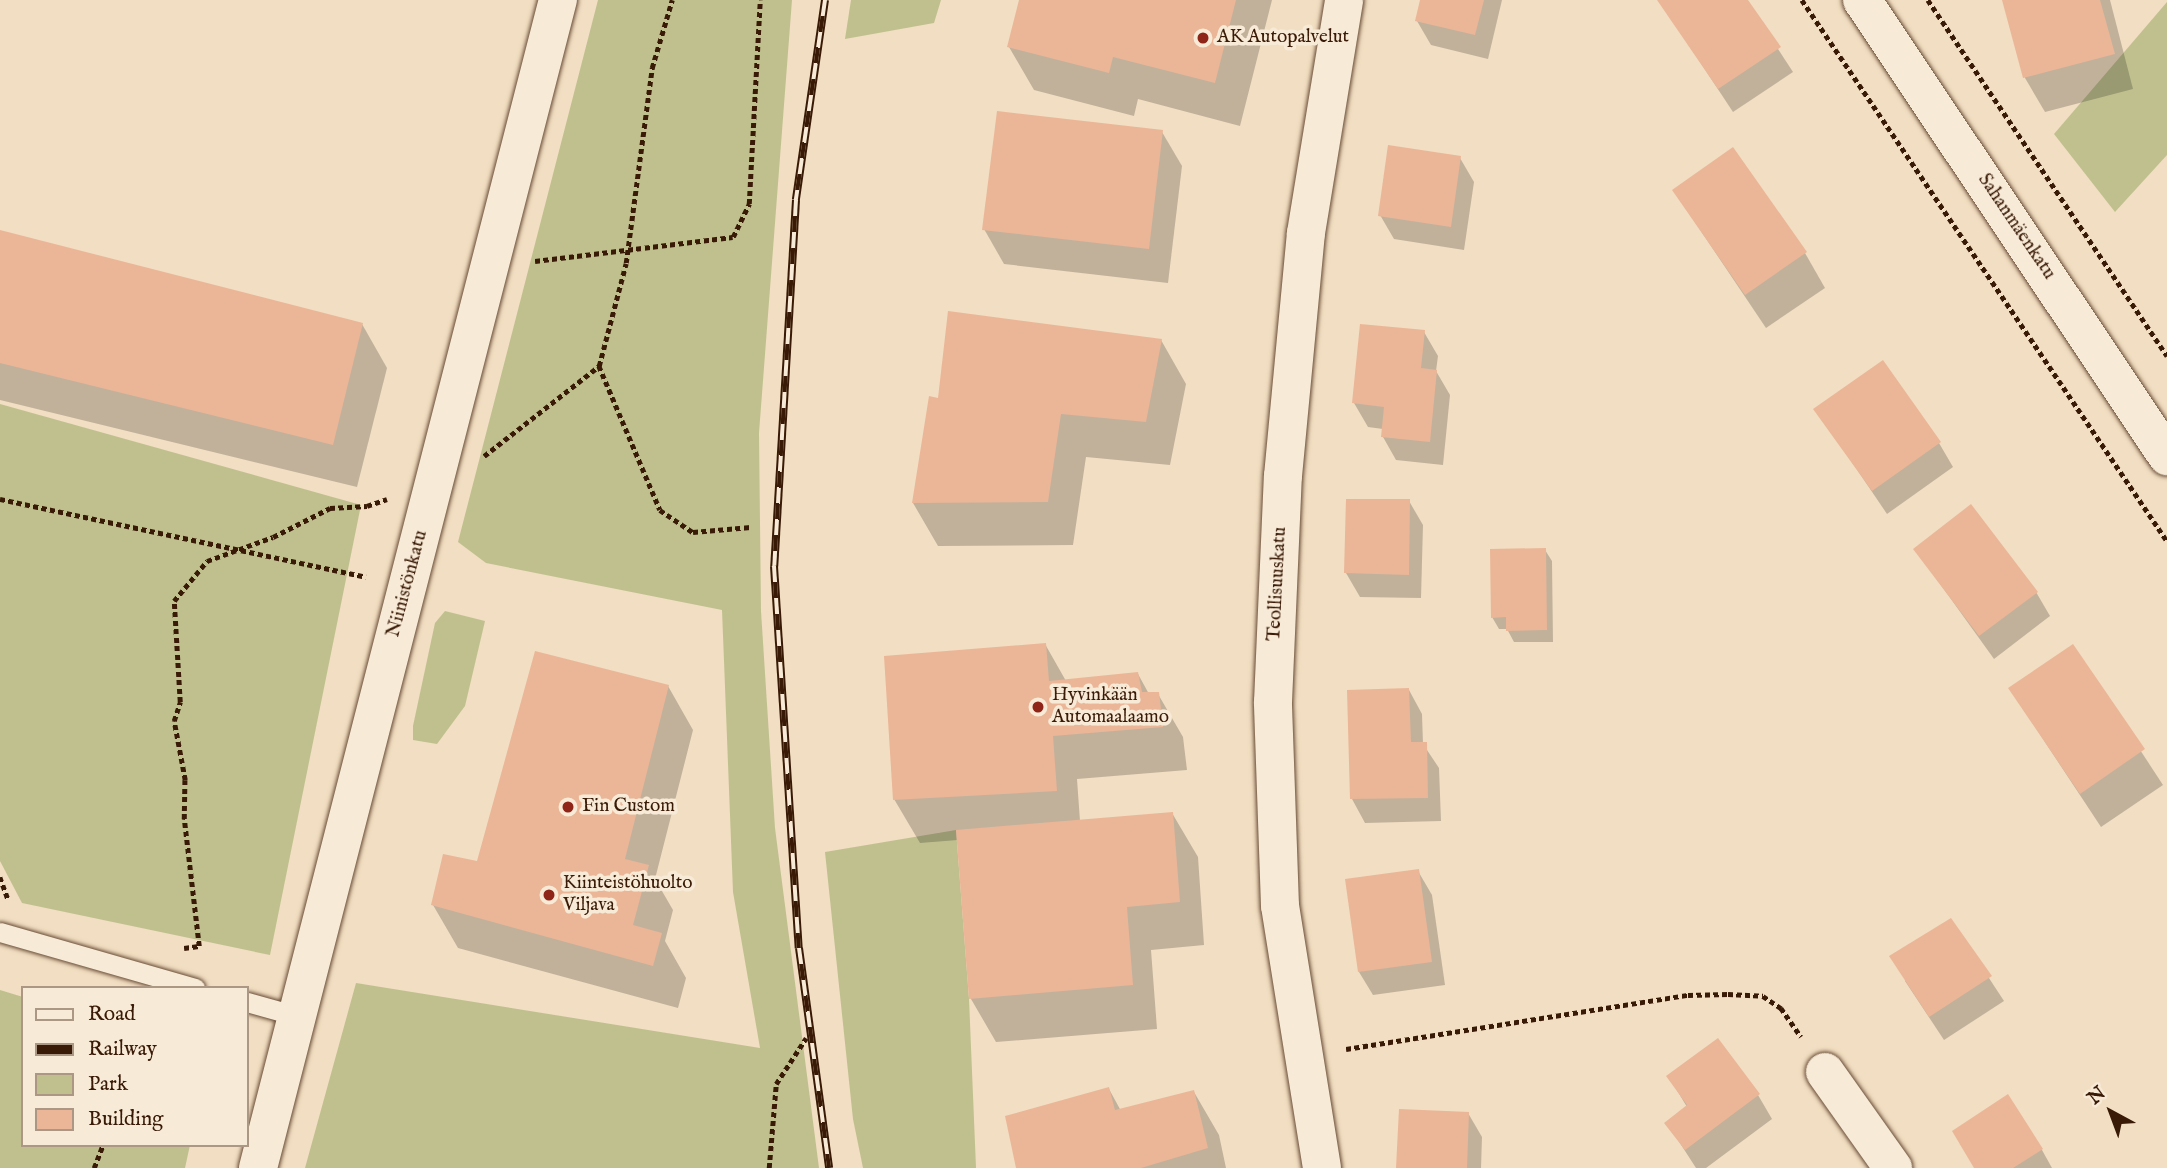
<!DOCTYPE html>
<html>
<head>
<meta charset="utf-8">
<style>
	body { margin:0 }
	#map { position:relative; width:2167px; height:1168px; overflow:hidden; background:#f2dec2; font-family:"IM FELL English",serif }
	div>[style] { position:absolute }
	.green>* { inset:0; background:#c0c08f }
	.shadow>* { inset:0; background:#0003 }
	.building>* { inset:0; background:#eab697 }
	.path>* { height:4.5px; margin-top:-2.25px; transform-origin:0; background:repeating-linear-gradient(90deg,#391a06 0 5px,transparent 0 8.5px) }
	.roads { filter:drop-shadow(0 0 2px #674b35) drop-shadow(0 0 2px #674b35) }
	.lane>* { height:19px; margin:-9.5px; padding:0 9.5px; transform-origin:9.5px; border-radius:9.5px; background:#f7ead7 }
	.street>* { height:38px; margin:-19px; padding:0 19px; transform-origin:19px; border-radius:19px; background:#f7ead7 }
	.secondary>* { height:38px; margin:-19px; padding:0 19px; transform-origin:19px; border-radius:19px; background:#f7ead7 }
	.rail>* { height:8px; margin-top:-4px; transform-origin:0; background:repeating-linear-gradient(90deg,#f7ead7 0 16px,#391a06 0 32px); box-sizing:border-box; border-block:2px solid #391a06 }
	.dots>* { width:19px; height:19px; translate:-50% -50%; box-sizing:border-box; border:4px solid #f7ead7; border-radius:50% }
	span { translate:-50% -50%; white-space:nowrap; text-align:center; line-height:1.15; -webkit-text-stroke:7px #f7ead7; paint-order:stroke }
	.poi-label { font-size:19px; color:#391a06 }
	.left { translate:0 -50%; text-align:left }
	.street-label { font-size:19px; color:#391a06 }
	.legend { position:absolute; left:21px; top:986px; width:228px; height:161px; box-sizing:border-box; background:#f7ead7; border:2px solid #ab9783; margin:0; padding:9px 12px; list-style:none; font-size:21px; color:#391a06 }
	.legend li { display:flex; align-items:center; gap:14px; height:35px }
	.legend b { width:35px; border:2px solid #ab9783 }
	.north { position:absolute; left:2076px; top:1077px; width:70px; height:70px; -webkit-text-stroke:5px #f7ead7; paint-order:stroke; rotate:319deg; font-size:19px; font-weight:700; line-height:28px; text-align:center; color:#391a06 }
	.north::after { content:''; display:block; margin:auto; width:24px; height:32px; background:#391a06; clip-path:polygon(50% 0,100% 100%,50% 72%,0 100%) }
</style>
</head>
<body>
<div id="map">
	<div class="green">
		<i style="clip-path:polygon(598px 0,792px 0,759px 433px,761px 611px,775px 828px,819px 1168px,305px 1168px,356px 983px,760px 1048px,733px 892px,722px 610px,486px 563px,458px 542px)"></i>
		<i style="clip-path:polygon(851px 0,941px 0,934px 23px,845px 39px)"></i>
		<i style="clip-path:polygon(2167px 2px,2167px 155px,2115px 212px,2054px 134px)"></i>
		<i style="clip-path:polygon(0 404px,361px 505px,270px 955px,22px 903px,0 861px)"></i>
		<i style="clip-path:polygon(445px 611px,485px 621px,465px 706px,437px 744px,413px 740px,413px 726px,435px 623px)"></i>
		<i style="clip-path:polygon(956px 830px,969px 999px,976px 1168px,863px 1168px,853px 1119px,825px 852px)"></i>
		<i style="clip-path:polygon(0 990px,23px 997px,23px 1145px,190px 1145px,185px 1168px,0 1168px)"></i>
	</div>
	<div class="shadow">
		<i style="clip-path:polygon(1021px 0,1272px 0,1240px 126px,1138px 99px,1134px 116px,1034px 90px,1009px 47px)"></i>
		<i style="clip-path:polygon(1422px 0,1502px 0,1488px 59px,1431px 45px,1417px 21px)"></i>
		<i style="clip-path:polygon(1659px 0,1746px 0,1793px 72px,1733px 112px)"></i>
		<i style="clip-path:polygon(2004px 0,2110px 0,2133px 89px,2045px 112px,2025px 78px)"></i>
		<i style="clip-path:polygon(1162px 132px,1182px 166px,1168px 283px,1004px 264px,984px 229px)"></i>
		<i style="clip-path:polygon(1460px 158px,1474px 182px,1464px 250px,1394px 239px,1380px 215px)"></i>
		<i style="clip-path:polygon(1674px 191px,1805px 253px,1825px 288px,1766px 328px)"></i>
		<i style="clip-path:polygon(0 232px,362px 324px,387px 368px,357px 487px,0 400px)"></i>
		<i style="clip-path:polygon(1424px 332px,1438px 356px,1436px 371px,1450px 395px,1443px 465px,1396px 460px,1383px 437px,1383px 429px,1368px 427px,1354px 403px)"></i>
		<i style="clip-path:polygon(1161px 340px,1186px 384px,1170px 465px,1086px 457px,1073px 545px,938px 546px,913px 503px,939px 400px)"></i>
		<i style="clip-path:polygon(1816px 409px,1939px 443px,1953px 467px,1887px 514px)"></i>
		<i style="clip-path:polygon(1409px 501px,1423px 525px,1421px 598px,1360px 597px,1346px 573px)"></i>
		<i style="clip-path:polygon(1915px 549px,2036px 592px,2050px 616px,1994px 659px)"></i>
		<i style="clip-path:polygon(1545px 550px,1552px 561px,1553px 642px,1514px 642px,1507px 629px,1499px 629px,1492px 617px)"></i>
		<i style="clip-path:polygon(1045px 644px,1066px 681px,1138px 674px,1149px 694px,1158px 694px,1183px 737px,1187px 770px,1077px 779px,1080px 821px,1172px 813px,1198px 857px,1204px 945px,1151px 950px,1157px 1029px,996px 1042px,971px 999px,958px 840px,920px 843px,894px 799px)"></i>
		<i style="clip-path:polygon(2072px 646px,2163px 785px,2101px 827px,2010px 689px)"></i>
		<i style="clip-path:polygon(668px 686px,693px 730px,655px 879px,673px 910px,665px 941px,686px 978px,678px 1008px,458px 948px,433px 905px)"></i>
		<i style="clip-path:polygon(1409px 690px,1422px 714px,1423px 744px,1439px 768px,1441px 821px,1365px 823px,1352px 799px)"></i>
		<i style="clip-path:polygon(1418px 871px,1432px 895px,1445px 985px,1373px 995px,1359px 972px)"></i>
		<i style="clip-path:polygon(1951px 920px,2004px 1001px,1944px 1040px,1905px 981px)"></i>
		<i style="clip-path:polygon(1669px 1077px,1758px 1095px,1772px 1119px,1706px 1168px,1696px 1168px,1667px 1123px,1687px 1107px)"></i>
		<i style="clip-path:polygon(1109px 1089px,1121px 1111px,1194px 1092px,1219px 1135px,1226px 1168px,1018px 1168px)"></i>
		<i style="clip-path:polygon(2008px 1096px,2042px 1150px,2052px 1168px,1976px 1168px)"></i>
		<i style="clip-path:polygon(1468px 1113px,1482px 1137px,1481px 1168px,1398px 1168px)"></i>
	</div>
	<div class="building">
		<i style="clip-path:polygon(1019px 0,1236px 0,1215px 83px,1113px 57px,1109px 73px,1007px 47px)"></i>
		<i style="clip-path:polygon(1420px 0,1484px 0,1475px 35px,1415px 21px)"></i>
		<i style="clip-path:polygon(1657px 0,1748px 0,1781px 47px,1718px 89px)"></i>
		<i style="clip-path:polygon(2002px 0,2100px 0,2115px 54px,2023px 78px)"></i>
		<i style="clip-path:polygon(997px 111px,1163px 130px,1149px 249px,982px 230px)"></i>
		<i style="clip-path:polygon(1388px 145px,1461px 156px,1451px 227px,1378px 216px)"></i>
		<i style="clip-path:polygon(1733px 147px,1807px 252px,1745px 295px,1672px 190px)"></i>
		<i style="clip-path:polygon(0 230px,363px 323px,333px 445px,0 363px)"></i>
		<i style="clip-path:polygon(948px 311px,1162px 339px,1146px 422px,1061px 414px,1048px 502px,912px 503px,929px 396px,938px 398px)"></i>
		<i style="clip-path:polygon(1360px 324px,1425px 330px,1421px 368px,1437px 370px,1430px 442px,1381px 437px,1384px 407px,1352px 403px)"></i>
		<i style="clip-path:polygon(1883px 360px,1941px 442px,1872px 491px,1813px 409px)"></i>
		<i style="clip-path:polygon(1346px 499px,1410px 499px,1409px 575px,1344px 573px)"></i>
		<i style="clip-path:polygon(1971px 504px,2038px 592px,1979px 636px,1913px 549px)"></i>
		<i style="clip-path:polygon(1546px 548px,1547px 630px,1506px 631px,1506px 617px,1491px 618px,1490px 549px)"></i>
		<i style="clip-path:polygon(1046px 643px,1049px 681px,1138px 672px,1142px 692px,1159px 692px,1163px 727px,1053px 736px,1057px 791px,893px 800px,884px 656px)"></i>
		<i style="clip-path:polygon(2073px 644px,2145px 749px,2080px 794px,2008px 688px)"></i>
		<i style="clip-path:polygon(535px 651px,669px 685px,625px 859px,649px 865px,633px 925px,662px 933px,653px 966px,431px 905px,443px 854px,477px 861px)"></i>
		<i style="clip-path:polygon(1409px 688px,1411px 742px,1427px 742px,1428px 798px,1350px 799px,1347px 690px)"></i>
		<i style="clip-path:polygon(1173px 812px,1180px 902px,1127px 907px,1133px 985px,969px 999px,956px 830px)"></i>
		<i style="clip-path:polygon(1419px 869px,1432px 962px,1358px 972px,1345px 879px)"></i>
		<i style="clip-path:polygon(1951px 918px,1992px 976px,1929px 1017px,1889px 956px)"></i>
		<i style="clip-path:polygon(1718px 1038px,1760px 1094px,1685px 1150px,1664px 1123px,1687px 1105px,1666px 1076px)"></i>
		<i style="clip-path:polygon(1109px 1087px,1115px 1110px,1194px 1090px,1208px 1148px,1141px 1168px,1016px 1168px,1005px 1116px)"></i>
		<i style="clip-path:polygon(2008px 1094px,2043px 1149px,2013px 1168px,1974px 1168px,1952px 1131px)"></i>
		<i style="clip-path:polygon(1399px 1109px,1469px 1112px,1467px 1168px,1396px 1168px)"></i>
	</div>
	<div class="path">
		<i style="left:1802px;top:0;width:653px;rotate:55.99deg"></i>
		<i style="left:1928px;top:0;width:429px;rotate:56.1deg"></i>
		<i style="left:535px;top:261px;width:199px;rotate:-6.9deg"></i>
		<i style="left:733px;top:237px;width:37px;rotate:-64deg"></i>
		<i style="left:749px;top:204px;width:204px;rotate:-86.9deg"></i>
		<i style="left:599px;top:366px;width:156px;rotate:67deg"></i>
		<i style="left:660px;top:510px;width:40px;rotate:34deg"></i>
		<i style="left:693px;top:532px;width:58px;rotate:-4.9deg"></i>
		<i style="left:484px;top:456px;width:146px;rotate:-38deg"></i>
		<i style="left:599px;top:366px;width:106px;rotate:-75.3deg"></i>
		<i style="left:626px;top:263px;width:197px;rotate:-82.4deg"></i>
		<i style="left:652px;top:68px;width:71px;rotate:-73.6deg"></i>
		<i style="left:0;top:499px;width:374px;rotate:12deg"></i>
		<i style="left:0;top:877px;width:23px;rotate:70deg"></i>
		<i style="left:184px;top:948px;width:15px;rotate:-8deg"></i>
		<i style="left:199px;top:946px;width:128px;rotate:-96.7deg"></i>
		<i style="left:184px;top:819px;width:39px;rotate:-89deg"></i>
		<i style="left:185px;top:780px;width:60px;rotate:-100.6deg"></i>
		<i style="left:174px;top:721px;width:20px;rotate:-72deg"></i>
		<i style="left:180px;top:702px;width:101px;rotate:-93.4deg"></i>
		<i style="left:174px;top:601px;width:52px;rotate:-50.5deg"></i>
		<i style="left:207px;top:561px;width:70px;rotate:-20deg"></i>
		<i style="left:273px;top:537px;width:64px;rotate:-27deg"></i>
		<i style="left:330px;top:508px;width:37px;rotate:-3deg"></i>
		<i style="left:367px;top:506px;width:21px;rotate:-19deg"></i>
		<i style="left:1346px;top:1049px;width:346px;rotate:-9deg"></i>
		<i style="left:1688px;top:995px;width:40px;rotate:-1.4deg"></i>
		<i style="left:1728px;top:994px;width:35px;rotate:3deg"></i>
		<i style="left:1763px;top:996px;width:22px;rotate:34deg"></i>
		<i style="left:1781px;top:1008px;width:35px;rotate:55deg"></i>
		<i style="left:94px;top:1168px;width:25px;rotate:-69deg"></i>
		<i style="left:769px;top:1168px;width:84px;rotate:-85.2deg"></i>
		<i style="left:776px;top:1084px;width:55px;rotate:-56.9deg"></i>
	</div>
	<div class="roads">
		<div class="lane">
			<i style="left:0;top:932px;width:203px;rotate:16deg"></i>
			<i style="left:247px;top:1002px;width:52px;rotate:15.6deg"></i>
		</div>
		<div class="street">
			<i style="left:1862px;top:0;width:549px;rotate:56.22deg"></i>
			<i style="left:1825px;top:1072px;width:118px;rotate:54.7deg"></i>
			<i style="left:1322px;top:1168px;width:265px;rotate:-99.1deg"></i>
			<i style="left:1280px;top:906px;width:204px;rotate:-92deg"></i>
			<i style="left:1273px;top:702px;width:226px;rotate:-87.5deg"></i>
			<i style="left:1283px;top:476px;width:244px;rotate:-84.6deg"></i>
			<i style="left:1306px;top:233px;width:236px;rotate:-80.7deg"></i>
		</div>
		<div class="secondary">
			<i style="left:258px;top:1168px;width:1206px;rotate:-75.6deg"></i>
		</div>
	</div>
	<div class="rail">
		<i style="left:825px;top:0;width:202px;rotate:98.3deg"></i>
		<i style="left:796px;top:200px;width:367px;rotate:93.4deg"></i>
		<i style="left:774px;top:566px;width:383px;rotate:86.3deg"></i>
		<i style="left:799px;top:948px;width:222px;rotate:82.2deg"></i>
	</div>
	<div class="dots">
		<i style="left:1203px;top:38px;background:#8f2418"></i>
		<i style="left:1038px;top:707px;background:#8f2418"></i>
		<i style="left:568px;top:807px;background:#8f2418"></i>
		<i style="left:549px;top:895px;background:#8f2418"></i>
	</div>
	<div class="poi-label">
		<span class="left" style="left:1217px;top:38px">AK Autopalvelut</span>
		<span class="left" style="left:1052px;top:707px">Hyvinkään<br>Automaalaamo</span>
		<span class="left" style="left:582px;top:807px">Fin Custom</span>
		<span class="left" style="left:563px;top:895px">Kiinteistöhuolto<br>Viljava</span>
	</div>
	<div class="street-label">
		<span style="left:2016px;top:227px;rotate:56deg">Sahanmäenkatu</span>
		<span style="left:408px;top:584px;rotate:-75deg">Niinistönkatu</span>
		<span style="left:1278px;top:584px;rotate:-87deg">Teollisuuskatu</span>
	</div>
	<ul class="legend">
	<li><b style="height:9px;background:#f7ead7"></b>Road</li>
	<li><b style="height:9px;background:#391a06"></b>Railway</li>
	<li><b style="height:19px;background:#c0c08f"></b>Park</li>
	<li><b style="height:19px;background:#eab697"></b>Building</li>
	</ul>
	<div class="north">N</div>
</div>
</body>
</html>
